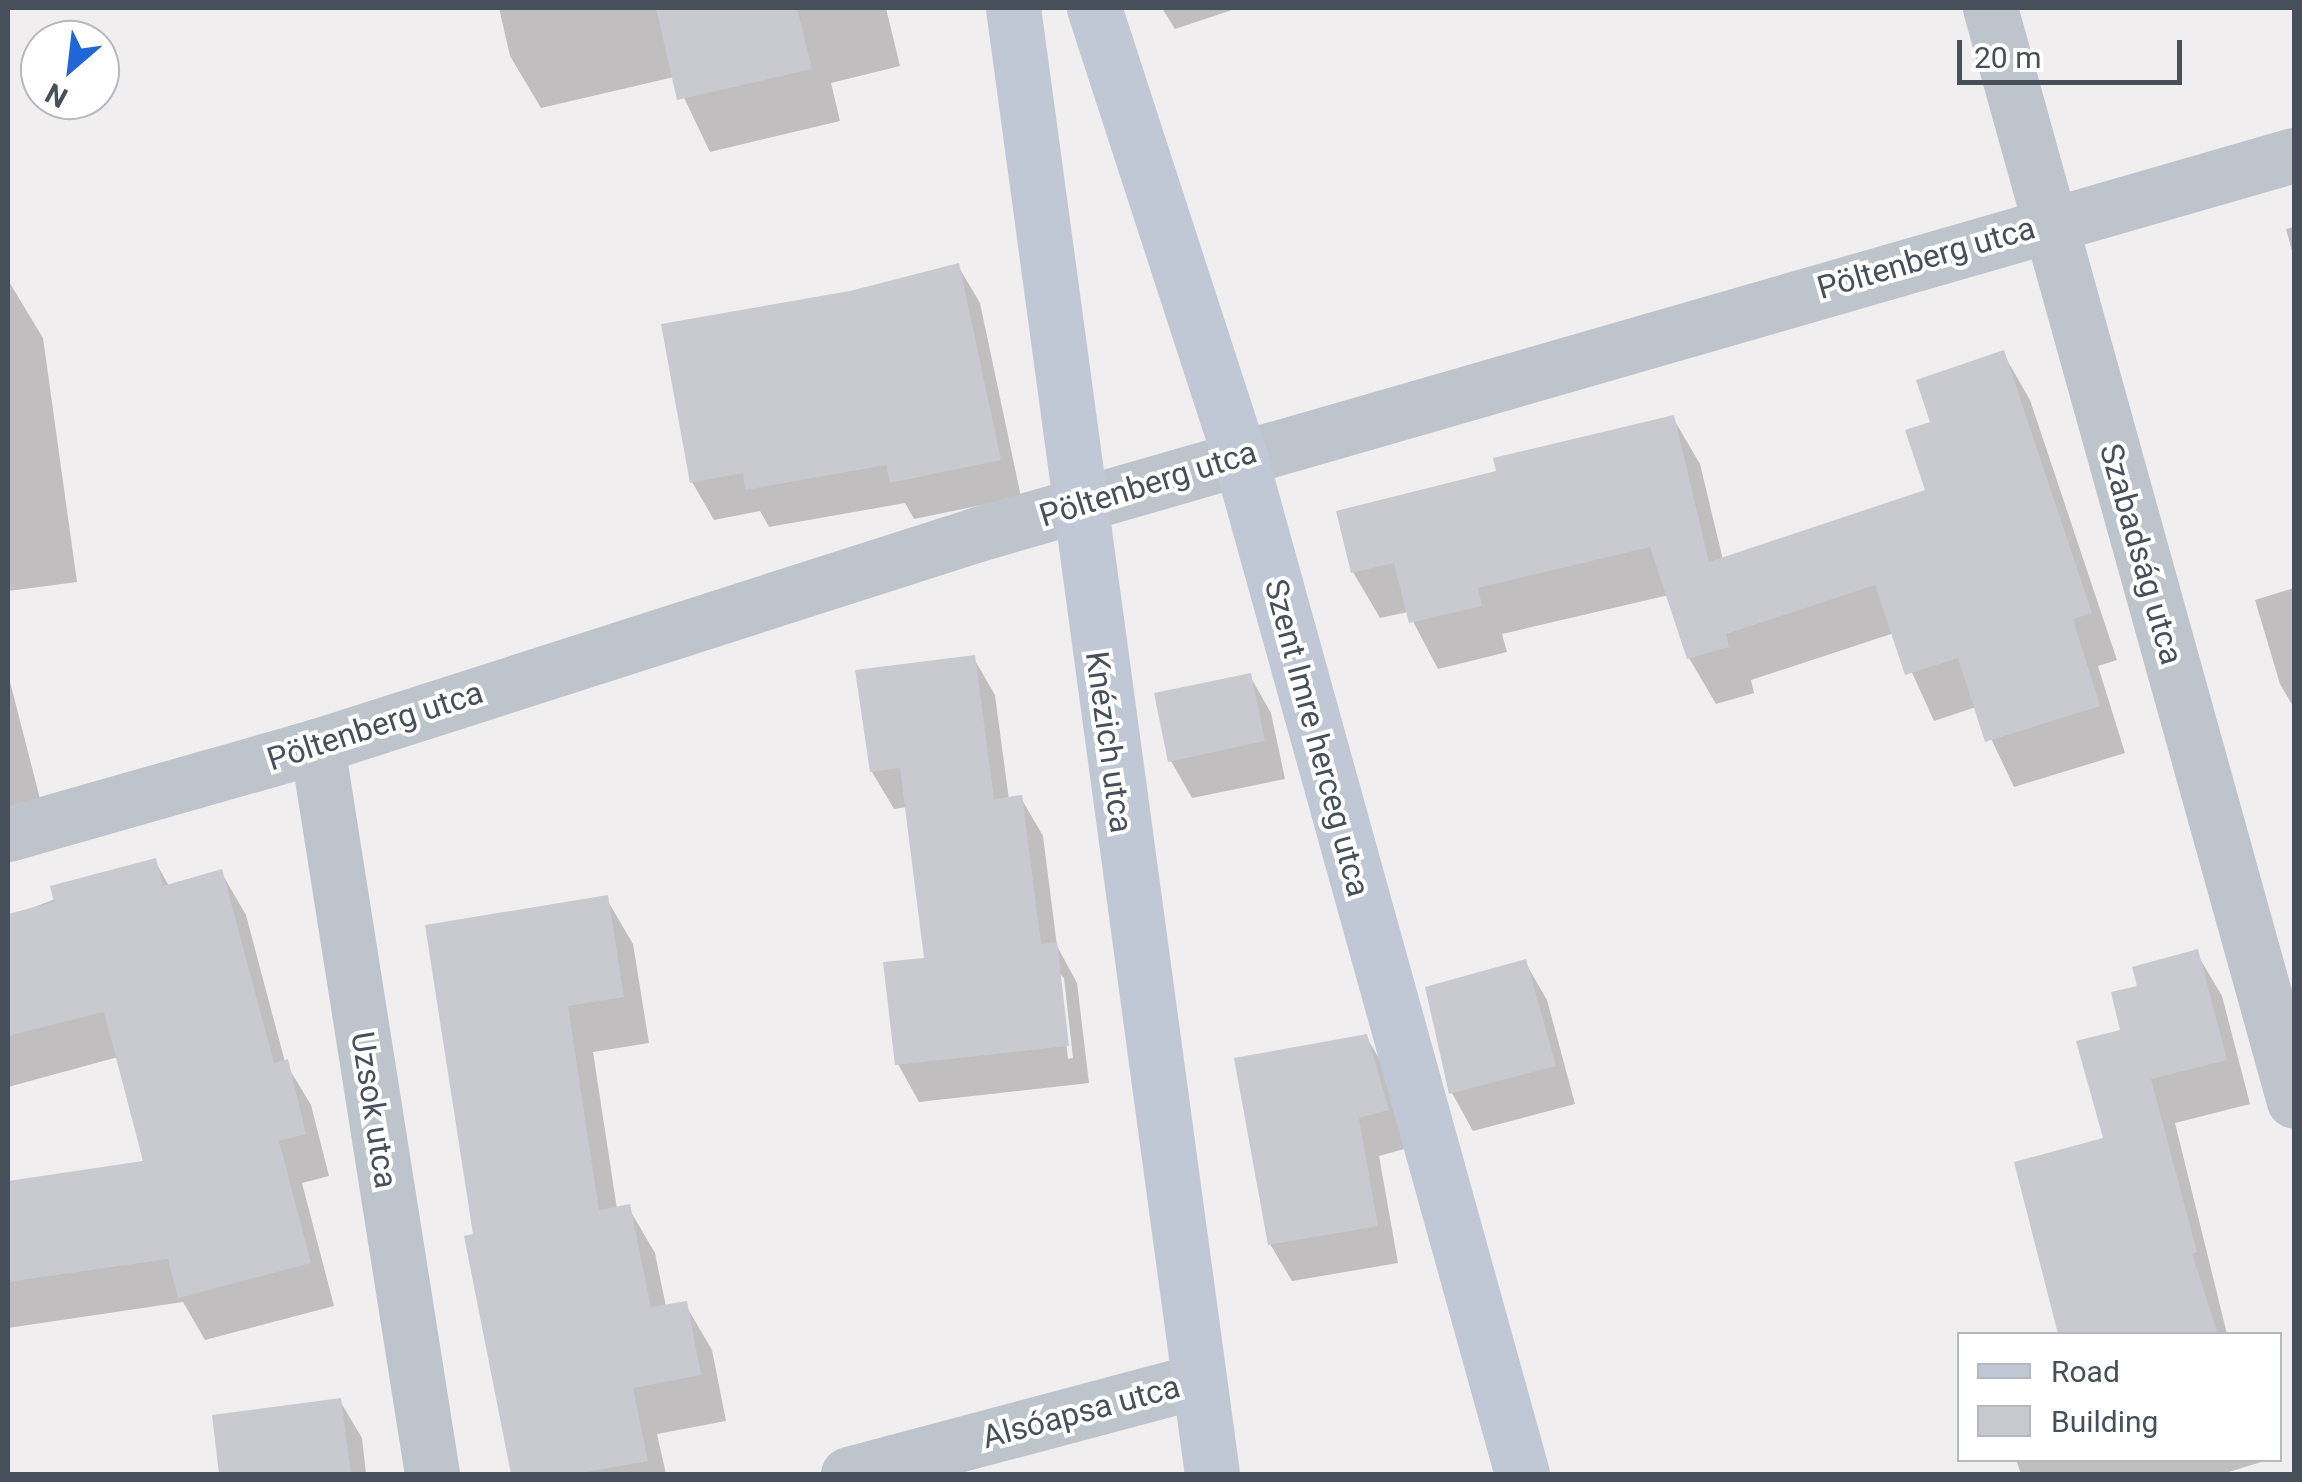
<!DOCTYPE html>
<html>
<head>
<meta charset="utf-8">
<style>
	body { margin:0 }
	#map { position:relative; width:2302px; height:1482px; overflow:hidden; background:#f0eeee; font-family:Roboto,sans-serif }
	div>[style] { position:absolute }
	.shadow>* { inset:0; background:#0003 }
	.building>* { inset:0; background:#c8cad0 }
	.street>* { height:55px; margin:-27.5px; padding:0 27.5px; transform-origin:27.5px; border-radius:27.5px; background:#bdc4cc }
	.secondary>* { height:55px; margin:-27.5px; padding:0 27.5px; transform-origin:27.5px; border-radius:27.5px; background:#bfc8d4 }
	span { translate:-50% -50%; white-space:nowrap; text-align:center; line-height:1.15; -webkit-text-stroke:8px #fff; paint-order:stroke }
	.street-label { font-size:32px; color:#47505a }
	.frame { position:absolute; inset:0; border:10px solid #47505a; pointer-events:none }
	.legend { position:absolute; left:1957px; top:1332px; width:325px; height:130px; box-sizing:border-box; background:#fff; border:2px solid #b5b9bd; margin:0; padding:12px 18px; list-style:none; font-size:30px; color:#47505a }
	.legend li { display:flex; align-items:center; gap:20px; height:50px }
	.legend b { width:50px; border:2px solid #b5b9bd }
	.north { position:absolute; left:20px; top:20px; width:100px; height:100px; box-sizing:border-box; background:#fff; border:2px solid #b5b9bd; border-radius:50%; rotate:208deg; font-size:28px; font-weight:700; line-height:40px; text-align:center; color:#47505a }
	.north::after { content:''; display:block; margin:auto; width:35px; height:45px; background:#2166d7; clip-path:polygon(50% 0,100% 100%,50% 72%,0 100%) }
	.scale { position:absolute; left:1957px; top:40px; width:225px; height:45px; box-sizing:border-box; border:5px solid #47505a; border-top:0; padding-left:12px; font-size:30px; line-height:35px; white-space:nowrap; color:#47505a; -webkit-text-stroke:8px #fff; paint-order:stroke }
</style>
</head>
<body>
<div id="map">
	<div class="shadow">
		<i style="clip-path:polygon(499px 8px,886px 8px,900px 66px,831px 83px,840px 121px,710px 152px,674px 77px,541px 108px,510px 56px)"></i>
		<i style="clip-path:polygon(1162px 8px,1238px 8px,1175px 29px)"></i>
		<i style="clip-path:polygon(2294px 227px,2294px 258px,2286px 229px)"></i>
		<i style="clip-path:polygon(958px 266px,980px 303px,1021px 497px,914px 519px,905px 503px,769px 527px,760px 511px,714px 520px,692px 482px,851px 293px)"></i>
		<i style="clip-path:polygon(8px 280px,43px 338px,77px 582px,8px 591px)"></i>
		<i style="clip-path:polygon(2003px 353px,2030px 400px,2117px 660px,2098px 666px,2125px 753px,2014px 787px,1976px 707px,1934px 721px,1894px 633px,1751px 680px,1754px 693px,1716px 704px,1689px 658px,1669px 595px,1502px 634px,1507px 652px,1438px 669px,1408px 612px,1380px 618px,1353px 572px,1499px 473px,1673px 418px,1700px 464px,1723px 560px,1928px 492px,1933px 424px)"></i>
		<i style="clip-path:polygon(2294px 588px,2294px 708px,2280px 684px,2255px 600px)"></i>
		<i style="clip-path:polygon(evenodd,973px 657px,995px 695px,1009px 800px,1021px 798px,1043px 836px,1057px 946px,1077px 983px,1089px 1083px,919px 1102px,898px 1064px,927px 960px,908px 807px,894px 809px,872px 772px,973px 657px,1058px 972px,1064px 978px,1073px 1058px,1068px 1059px,1058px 972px)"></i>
		<i style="clip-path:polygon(8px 674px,47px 826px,8px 836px)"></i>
		<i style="clip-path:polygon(1250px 676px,1271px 713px,1285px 779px,1192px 798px,1171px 761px)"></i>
		<i style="clip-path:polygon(155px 861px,169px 886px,221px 872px,246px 915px,285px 1062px,311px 1105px,329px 1176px,302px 1183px,334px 1306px,205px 1340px,183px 1302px,8px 1328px,8px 1183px,146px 1163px,118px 1057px,8px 1087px,8px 917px)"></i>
		<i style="clip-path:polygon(606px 898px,633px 944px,649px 1043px,593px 1052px,617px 1209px,628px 1207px,655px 1253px,666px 1307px,685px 1304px,712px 1350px,726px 1421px,657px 1434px,666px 1474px,513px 1474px,467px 1238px,475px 1236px)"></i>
		<i style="clip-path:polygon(2196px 952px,2222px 996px,2250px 1104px,2175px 1123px,2227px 1334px,2062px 1334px,2017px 1164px,2106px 1140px,2123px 1031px,2140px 988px)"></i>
		<i style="clip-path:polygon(1525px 962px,1547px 1000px,1575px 1104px,1473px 1131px,1452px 1093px,1428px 989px)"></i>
		<i style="clip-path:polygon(1366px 1036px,1388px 1074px,1408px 1148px,1379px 1156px,1398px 1263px,1292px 1281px,1270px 1244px)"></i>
		<i style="clip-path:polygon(340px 1401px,362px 1438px,366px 1474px,222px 1474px,214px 1417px)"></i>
		<i style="clip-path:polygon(2016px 1460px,2268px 1460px,2222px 1474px,2021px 1474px)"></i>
	</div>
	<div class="building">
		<i style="clip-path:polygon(656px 8px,797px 8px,812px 69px,677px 100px)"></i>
		<i style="clip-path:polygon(959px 263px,1001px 460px,890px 483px,886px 465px,745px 490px,743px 473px,690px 483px,661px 324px,850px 291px)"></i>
		<i style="clip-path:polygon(2004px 350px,2092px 613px,2073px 619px,2100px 706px,1985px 742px,1958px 658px,1905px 675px,1875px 585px,1726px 634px,1729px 647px,1687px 659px,1650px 547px,1478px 588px,1482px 606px,1409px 623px,1394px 563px,1351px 573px,1336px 511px,1496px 471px,1493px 458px,1674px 415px,1709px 562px,1925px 490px,1905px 430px,1930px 422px,1916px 380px)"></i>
		<i style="clip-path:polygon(975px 655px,994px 799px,1022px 795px,1041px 944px,1057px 942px,1069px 1046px,895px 1065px,883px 962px,924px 958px,900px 768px,870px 772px,855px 670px)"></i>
		<i style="clip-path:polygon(1251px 673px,1265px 741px,1168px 762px,1154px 693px)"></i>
		<i style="clip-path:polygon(156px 858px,163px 886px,222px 869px,274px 1063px,288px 1059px,306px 1134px,279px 1141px,311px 1263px,178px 1298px,168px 1259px,8px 1282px,8px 1181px,143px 1161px,104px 1012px,8px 1036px,8px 914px,54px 902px,50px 886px)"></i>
		<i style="clip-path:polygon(608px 895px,624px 997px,568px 1006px,599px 1210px,630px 1204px,651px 1307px,687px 1301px,701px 1375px,633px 1388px,648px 1461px,575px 1474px,511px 1474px,464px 1236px,473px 1234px,425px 925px)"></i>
		<i style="clip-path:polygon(2198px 949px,2227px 1060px,2151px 1079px,2197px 1252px,2192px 1254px,2218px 1334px,2058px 1334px,2014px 1162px,2103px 1138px,2076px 1041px,2120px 1030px,2111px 992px,2137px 986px,2132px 967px)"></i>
		<i style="clip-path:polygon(1526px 959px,1556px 1066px,1449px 1094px,1425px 987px)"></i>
		<i style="clip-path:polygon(1367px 1034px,1389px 1110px,1359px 1118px,1378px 1226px,1268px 1245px,1234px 1058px)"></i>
		<i style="clip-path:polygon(341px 1398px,351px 1474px,219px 1474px,212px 1415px)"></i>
	</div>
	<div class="street">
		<i style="left:1990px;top:8px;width:1134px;rotate:74.46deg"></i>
		<i style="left:317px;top:746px;width:737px;rotate:81.02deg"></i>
		<i style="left:8px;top:834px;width:321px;rotate:-15.9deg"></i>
		<i style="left:317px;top:746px;width:694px;rotate:-17.78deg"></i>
		<i style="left:978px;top:534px;width:1369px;rotate:-16.07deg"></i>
		<i style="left:848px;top:1474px;width:362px;rotate:-14.9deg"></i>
	</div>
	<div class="secondary">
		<i style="left:1013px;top:8px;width:1479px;rotate:82.27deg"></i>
		<i style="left:1094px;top:8px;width:472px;rotate:72deg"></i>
		<i style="left:1240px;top:457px;width:1055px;rotate:74.5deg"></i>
	</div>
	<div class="street-label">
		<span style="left:1926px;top:258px;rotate:-16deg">Pöltenberg utca</span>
		<span style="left:1148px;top:484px;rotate:-17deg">Pöltenberg utca</span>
		<span style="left:2141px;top:554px;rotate:74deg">Szabadság utca</span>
		<span style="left:375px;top:726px;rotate:-18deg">Pöltenberg utca</span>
		<span style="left:1317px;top:738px;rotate:75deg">Szent Imre herceg utca</span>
		<span style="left:1109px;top:742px;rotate:82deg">Knézich utca</span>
		<span style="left:374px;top:1110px;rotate:81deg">Uzsok utca</span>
		<span style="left:1081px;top:1412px;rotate:-15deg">Alsóapsa utca</span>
	</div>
	<div class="frame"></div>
	<ul class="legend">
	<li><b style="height:12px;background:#bfc8d4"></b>Road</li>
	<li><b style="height:28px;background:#c8cad0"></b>Building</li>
	</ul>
	<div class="north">N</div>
	<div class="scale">20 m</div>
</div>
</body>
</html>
